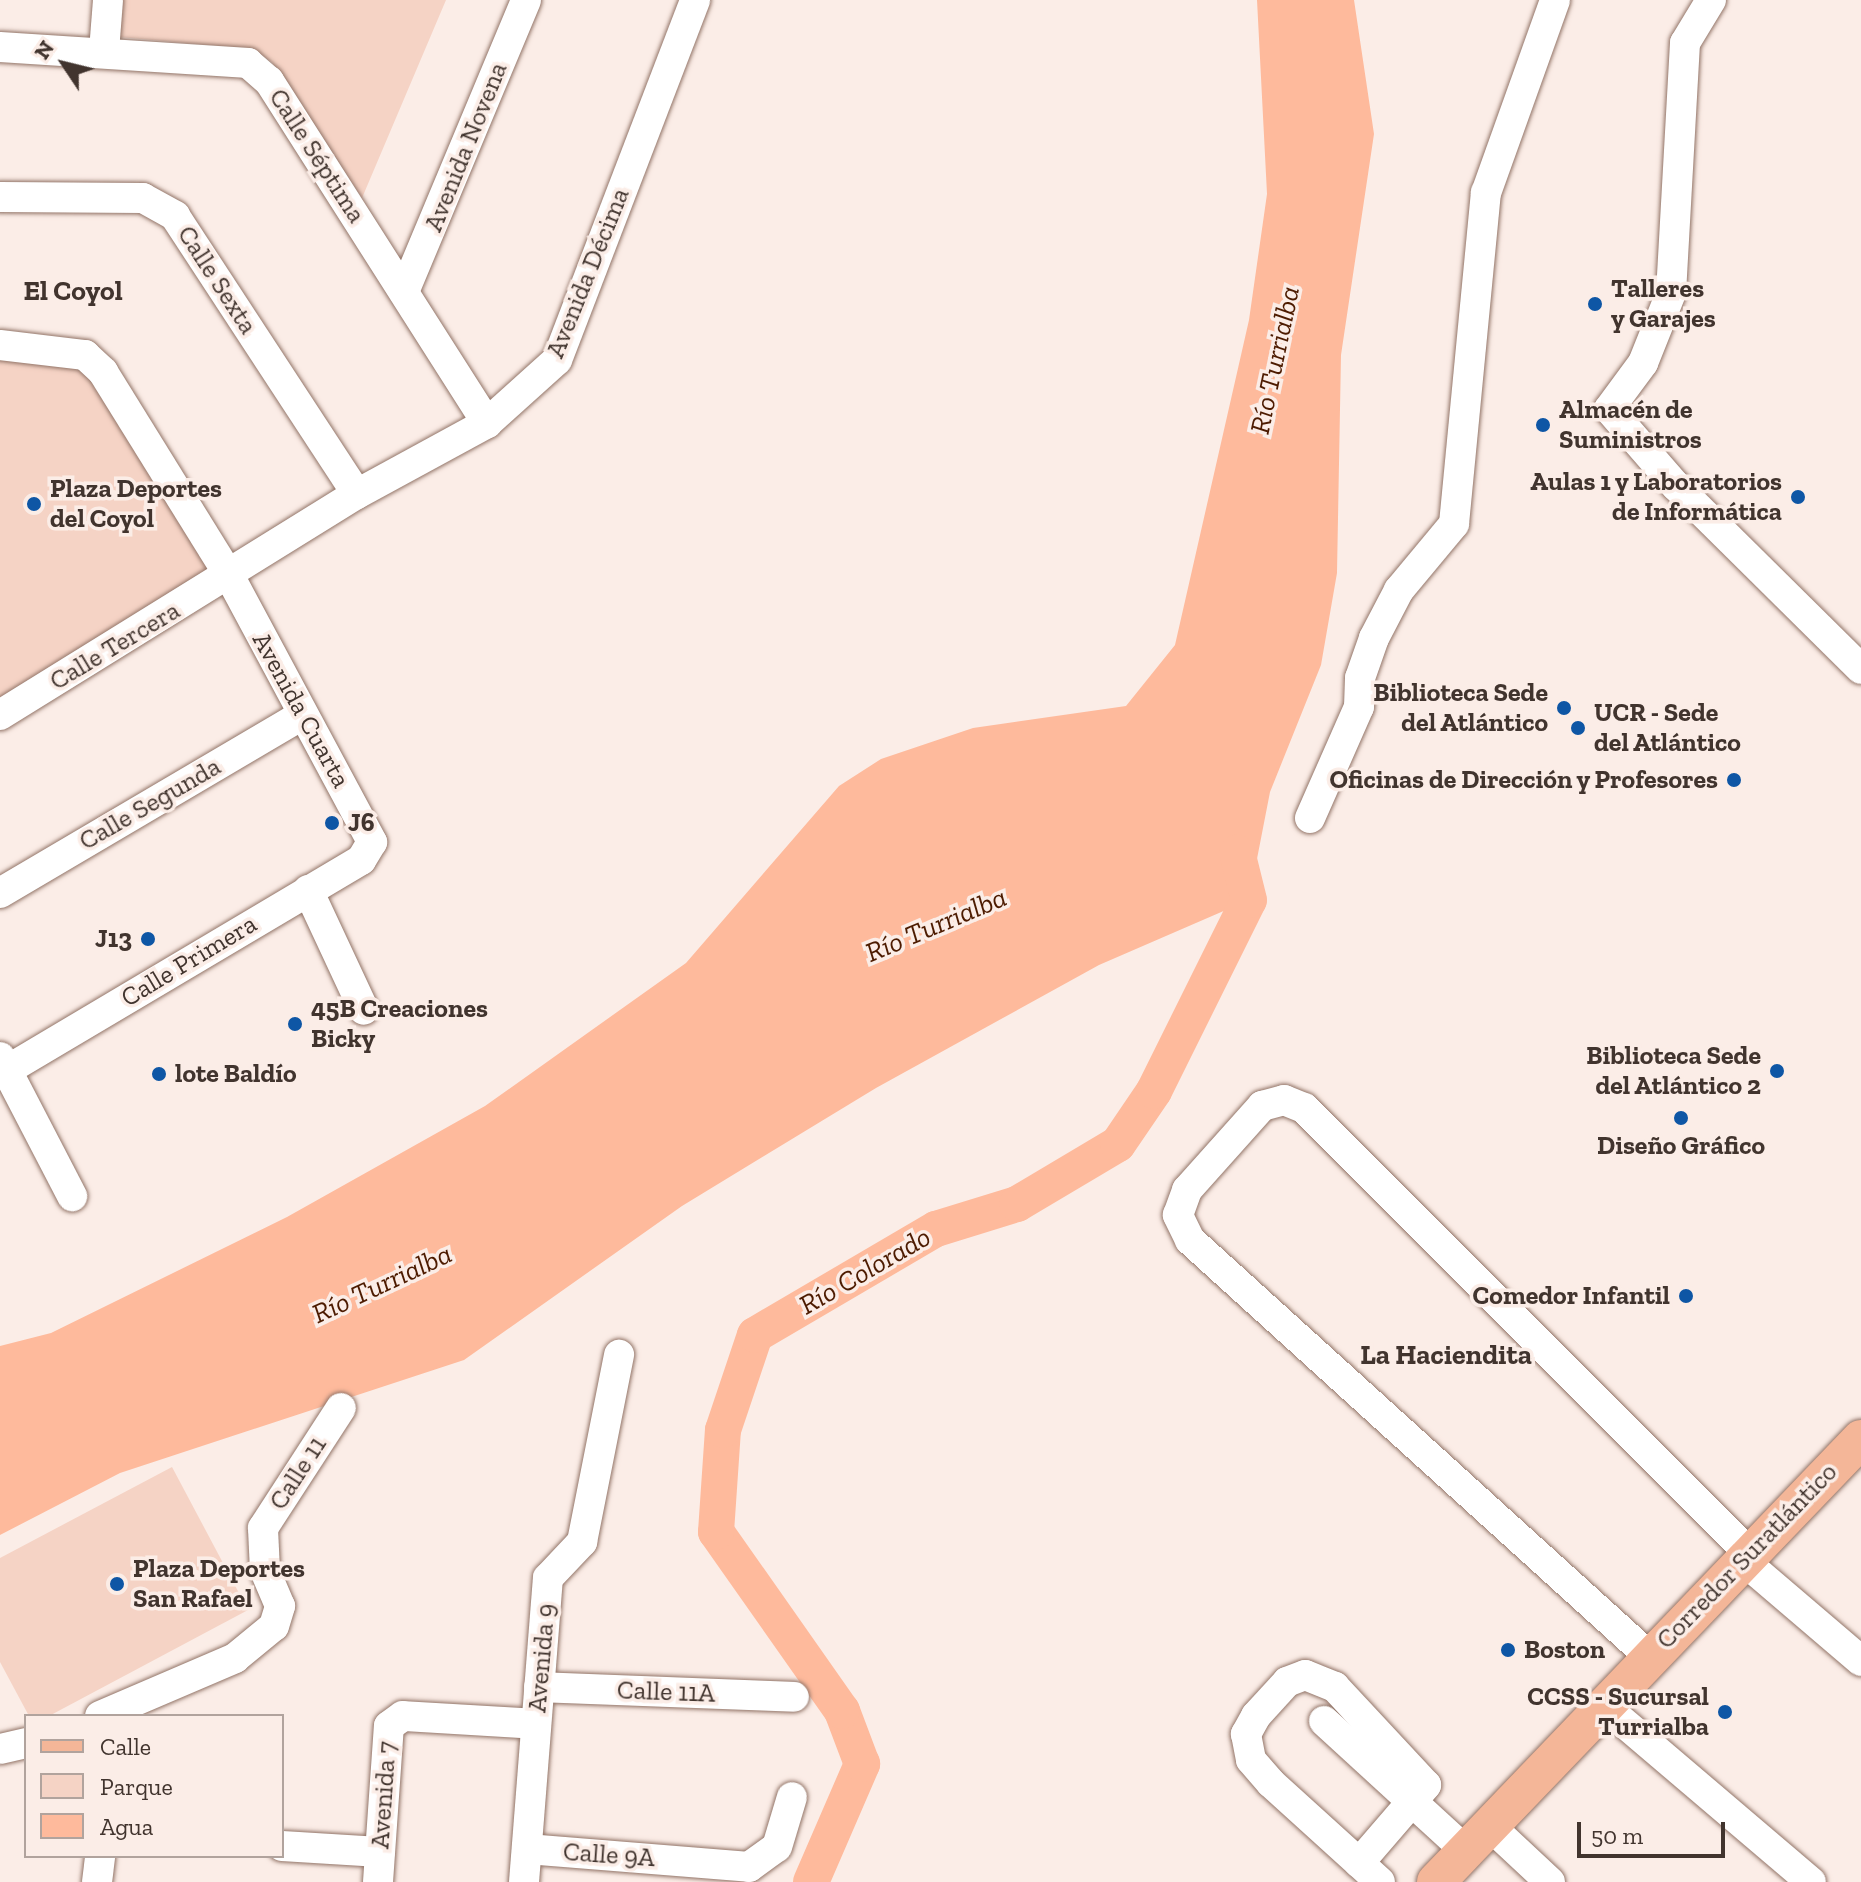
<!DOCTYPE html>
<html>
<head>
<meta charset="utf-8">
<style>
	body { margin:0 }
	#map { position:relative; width:1861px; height:1882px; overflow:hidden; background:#fbede7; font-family:"Zilla Slab",serif }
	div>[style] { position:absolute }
	.green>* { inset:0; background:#f5d3c5 }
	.water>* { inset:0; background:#feba9c }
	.river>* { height:36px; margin:-18px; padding:0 18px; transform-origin:18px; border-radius:18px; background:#feba9c }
	.roads { filter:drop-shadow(0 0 2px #927467) drop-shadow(0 0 2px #927467) }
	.minor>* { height:30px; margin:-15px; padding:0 15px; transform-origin:15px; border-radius:15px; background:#fff }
	.major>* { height:38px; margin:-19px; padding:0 19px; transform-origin:19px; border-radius:19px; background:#f4b698 }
	.dots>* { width:22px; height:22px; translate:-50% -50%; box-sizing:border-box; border:4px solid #fbede7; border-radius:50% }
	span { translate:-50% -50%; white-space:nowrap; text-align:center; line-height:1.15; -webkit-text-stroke:7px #fbede7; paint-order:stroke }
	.street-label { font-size:26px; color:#41342e }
	.poi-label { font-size:26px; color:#41342e; font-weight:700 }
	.left { translate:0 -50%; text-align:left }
	.right { translate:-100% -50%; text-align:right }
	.neighbourhood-label { font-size:28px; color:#41342e; font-weight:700 }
	.water-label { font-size:28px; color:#4d1b00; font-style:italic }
	.legend { position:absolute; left:24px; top:1714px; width:260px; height:144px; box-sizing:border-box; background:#fbede7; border:2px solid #b1a39d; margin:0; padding:10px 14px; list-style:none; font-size:24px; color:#41342e }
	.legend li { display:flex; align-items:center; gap:16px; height:40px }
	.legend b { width:40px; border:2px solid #b1a39d }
	.north { position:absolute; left:24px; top:24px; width:80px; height:80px; -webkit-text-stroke:6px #fbede7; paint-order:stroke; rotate:305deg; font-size:22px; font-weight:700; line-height:32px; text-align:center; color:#41342e }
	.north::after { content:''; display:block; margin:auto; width:28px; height:36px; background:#41342e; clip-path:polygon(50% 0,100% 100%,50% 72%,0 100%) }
	.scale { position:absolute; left:1577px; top:1822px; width:148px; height:36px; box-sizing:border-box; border:4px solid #41342e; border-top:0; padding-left:10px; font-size:24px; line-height:28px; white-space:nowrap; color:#41342e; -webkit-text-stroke:6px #fbede7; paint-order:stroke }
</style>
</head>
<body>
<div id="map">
	<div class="green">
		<i style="clip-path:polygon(121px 0,446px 0,362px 198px,272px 62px,253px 49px,119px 37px)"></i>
		<i style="clip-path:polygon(0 360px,80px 367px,95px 380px,213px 571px,0 699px)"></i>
		<i style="clip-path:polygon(172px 1467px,248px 1610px,49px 1716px,29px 1716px,0 1662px,0 1558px)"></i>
	</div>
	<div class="water">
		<i style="clip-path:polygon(1257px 0,1354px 0,1374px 134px,1341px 355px,1337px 573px,1321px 665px,1270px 792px,1249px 900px,1099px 965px,876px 1088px,682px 1206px,464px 1360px,120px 1473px,0 1535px,0 1346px,51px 1333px,287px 1217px,485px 1106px,686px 963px,839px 786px,881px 759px,973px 728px,1126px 706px,1175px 645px,1249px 320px,1267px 194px)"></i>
	</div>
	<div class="river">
		<i style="left:811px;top:1882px;width:129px;rotate:-66.6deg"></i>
		<i style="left:862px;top:1764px;width:57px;rotate:-110.7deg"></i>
		<i style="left:842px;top:1711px;width:219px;rotate:-125.1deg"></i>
		<i style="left:716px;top:1532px;width:102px;rotate:-86.1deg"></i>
		<i style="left:723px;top:1430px;width:100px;rotate:-71.4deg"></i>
		<i style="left:755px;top:1335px;width:210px;rotate:-30.4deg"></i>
		<i style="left:936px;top:1229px;width:85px;rotate:-17.2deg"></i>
		<i style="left:1017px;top:1204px;width:117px;rotate:-30.7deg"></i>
		<i style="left:1118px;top:1144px;width:64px;rotate:-55.8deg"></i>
		<i style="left:1154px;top:1091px;width:213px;rotate:-63.6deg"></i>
		<i style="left:1249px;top:900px;width:49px;rotate:-104deg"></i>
	</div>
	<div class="roads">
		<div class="minor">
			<i style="left:1711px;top:0;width:50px;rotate:121.2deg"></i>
			<i style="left:1685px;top:43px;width:250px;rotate:93.2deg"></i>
			<i style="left:1671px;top:293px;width:75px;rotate:111.8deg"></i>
			<i style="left:1643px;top:363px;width:57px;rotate:126.5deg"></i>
			<i style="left:1609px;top:409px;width:102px;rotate:49deg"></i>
			<i style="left:1676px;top:486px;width:260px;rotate:44.7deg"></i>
			<i style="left:0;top:47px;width:249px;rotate:3.7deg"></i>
			<i style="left:248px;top:63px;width:28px;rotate:41deg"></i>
			<i style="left:269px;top:81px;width:406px;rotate:57.5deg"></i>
			<i style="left:104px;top:51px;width:51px;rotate:-85.5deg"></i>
			<i style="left:0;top:197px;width:143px;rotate:0.4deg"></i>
			<i style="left:143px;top:198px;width:37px;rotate:29deg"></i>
			<i style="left:175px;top:216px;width:332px;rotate:56.8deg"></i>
			<i style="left:404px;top:292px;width:316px;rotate:-67.3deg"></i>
			<i style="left:0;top:345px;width:86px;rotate:6.7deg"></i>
			<i style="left:85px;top:355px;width:25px;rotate:43deg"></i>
			<i style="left:103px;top:372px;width:241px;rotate:58.2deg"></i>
			<i style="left:230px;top:577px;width:301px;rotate:61.8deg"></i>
			<i style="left:372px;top:842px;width:21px;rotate:121deg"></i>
			<i style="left:361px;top:860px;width:420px;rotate:149.3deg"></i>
			<i style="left:0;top:715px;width:420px;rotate:-31.8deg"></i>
			<i style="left:357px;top:494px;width:148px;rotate:-28.6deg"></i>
			<i style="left:487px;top:423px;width:94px;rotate:-42deg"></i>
			<i style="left:557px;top:360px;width:386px;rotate:-69deg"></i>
			<i style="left:1310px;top:818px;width:121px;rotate:-66.2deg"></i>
			<i style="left:1359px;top:707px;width:29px;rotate:-88deg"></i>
			<i style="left:1360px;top:678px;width:42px;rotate:-70.7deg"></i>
			<i style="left:1374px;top:638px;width:54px;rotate:-62.5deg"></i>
			<i style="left:1399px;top:590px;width:86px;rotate:-50.2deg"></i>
			<i style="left:1454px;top:524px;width:333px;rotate:-84.5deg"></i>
			<i style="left:1486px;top:193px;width:205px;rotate:-70.3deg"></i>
			<i style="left:308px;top:890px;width:132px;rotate:65deg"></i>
			<i style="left:0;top:893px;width:349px;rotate:-30.5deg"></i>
			<i style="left:0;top:1057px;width:157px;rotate:62.6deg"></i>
			<i style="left:1744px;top:1561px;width:154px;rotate:40.5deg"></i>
			<i style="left:1650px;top:1657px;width:621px;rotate:-137.81deg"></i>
			<i style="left:1190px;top:1240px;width:28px;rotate:-116deg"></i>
			<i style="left:1178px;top:1215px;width:27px;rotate:-70deg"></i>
			<i style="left:1187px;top:1190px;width:113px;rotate:-48.2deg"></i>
			<i style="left:1262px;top:1106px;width:23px;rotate:-15deg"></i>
			<i style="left:1284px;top:1100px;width:22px;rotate:22deg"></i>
			<i style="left:1304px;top:1108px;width:631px;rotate:45deg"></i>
			<i style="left:539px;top:1687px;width:255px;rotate:2.2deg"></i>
			<i style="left:1603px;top:1705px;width:273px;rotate:40.4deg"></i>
			<i style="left:100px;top:1716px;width:147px;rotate:-23.2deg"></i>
			<i style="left:235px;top:1658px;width:50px;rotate:-39.4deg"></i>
			<i style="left:274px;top:1626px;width:21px;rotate:-73deg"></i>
			<i style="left:280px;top:1606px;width:38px;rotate:-113deg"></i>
			<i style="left:265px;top:1571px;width:43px;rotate:-92.7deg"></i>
			<i style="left:263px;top:1528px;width:143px;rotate:-57deg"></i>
			<i style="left:1324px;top:1721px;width:191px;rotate:42.5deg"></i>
			<i style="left:0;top:1749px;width:27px;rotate:-13deg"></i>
			<i style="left:1490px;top:1826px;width:82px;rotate:43deg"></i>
			<i style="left:282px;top:1846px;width:98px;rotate:3.5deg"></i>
			<i style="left:527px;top:1849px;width:223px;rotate:4.6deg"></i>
			<i style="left:749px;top:1867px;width:34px;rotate:-36deg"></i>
			<i style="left:777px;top:1847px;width:52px;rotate:-73.3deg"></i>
			<i style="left:1359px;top:1863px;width:103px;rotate:-49.3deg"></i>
			<i style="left:1426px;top:1785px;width:134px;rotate:-132.9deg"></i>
			<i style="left:1335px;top:1687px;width:32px;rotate:-158deg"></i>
			<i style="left:1305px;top:1675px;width:19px;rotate:159deg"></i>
			<i style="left:1287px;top:1682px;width:46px;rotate:132.4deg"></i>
			<i style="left:1256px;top:1716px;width:21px;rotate:119deg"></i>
			<i style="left:1246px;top:1734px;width:26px;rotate:79deg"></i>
			<i style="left:1251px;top:1760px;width:30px;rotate:49deg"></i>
			<i style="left:1271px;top:1783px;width:147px;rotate:42.2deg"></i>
			<i style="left:97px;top:1882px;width:26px;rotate:-83deg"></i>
			<i style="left:378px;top:1882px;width:156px;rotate:-86deg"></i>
			<i style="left:389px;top:1726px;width:17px;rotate:-36deg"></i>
			<i style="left:403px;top:1716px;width:133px;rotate:3.4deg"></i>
			<i style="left:524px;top:1882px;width:305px;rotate:-85.5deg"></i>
			<i style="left:548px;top:1578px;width:50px;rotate:-46.6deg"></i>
			<i style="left:582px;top:1542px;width:191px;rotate:-78.8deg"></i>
		</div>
		<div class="major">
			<i style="left:1436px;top:1882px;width:614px;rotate:-46.19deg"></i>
		</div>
	</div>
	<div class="dots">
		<i style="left:1595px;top:304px;background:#0e56a5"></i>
		<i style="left:1543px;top:425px;background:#0e56a5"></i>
		<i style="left:1798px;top:497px;background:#0e56a5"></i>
		<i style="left:34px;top:504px;background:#0e56a5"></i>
		<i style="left:1564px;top:708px;background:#0e56a5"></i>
		<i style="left:1578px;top:728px;background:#0e56a5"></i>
		<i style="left:1734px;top:780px;background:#0e56a5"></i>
		<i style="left:332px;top:823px;background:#0e56a5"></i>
		<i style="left:148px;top:939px;background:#0e56a5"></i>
		<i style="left:295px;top:1024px;background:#0e56a5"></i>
		<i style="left:1777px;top:1071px;background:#0e56a5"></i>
		<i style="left:159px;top:1074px;background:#0e56a5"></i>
		<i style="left:1681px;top:1118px;background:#0e56a5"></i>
		<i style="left:1686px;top:1296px;background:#0e56a5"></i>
		<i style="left:117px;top:1584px;background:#0e56a5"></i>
		<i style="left:1508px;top:1650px;background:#0e56a5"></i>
		<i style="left:1725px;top:1712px;background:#0e56a5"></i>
	</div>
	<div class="street-label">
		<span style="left:466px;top:147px;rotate:-68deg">Avenida Novena</span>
		<span style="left:317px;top:156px;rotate:57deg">Calle Séptima</span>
		<span style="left:588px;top:273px;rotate:-68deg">Avenida Décima</span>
		<span style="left:217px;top:280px;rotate:57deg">Calle Sexta</span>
		<span style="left:115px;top:646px;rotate:-31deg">Calle Tercera</span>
		<span style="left:301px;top:710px;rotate:61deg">Avenida Cuarta</span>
		<span style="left:150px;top:804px;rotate:-30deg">Calle Segunda</span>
		<span style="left:189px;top:961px;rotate:-31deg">Calle Primera</span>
		<span style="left:298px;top:1473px;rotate:-57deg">Calle 11</span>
		<span style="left:1747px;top:1556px;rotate:-46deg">Corredor Suratlántico</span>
		<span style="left:542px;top:1658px;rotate:-85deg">Avenida 9</span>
		<span style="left:666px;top:1692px;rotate:2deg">Calle 11A</span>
		<span style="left:384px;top:1795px;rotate:-86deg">Avenida 7</span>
		<span style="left:609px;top:1855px;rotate:4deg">Calle 9A</span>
	</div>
	<div class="poi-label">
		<span class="left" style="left:1611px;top:304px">Talleres<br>y Garajes</span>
		<span class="left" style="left:1559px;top:425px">Almacén de<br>Suministros</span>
		<span class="right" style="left:1782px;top:497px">Aulas 1 y Laboratorios<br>de Informática</span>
		<span class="left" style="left:50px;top:504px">Plaza Deportes<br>del Coyol</span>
		<span class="right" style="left:1548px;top:708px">Biblioteca Sede<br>del Atlántico</span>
		<span class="left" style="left:1594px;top:728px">UCR - Sede<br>del Atlántico</span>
		<span class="right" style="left:1718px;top:780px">Oficinas de Dirección y Profesores</span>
		<span class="left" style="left:348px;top:823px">J6</span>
		<span class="right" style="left:132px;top:939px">J13</span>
		<span class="left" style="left:311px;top:1024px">45B Creaciones<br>Bicky</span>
		<span class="right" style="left:1761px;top:1071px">Biblioteca Sede<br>del Atlántico 2</span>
		<span class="left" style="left:175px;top:1074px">lote Baldío</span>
		<span style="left:1681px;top:1146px">Diseño Gráfico</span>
		<span class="right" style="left:1670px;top:1296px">Comedor Infantil</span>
		<span class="left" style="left:133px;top:1584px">Plaza Deportes<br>San Rafael</span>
		<span class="left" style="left:1524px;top:1650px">Boston</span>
		<span class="right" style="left:1709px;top:1712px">CCSS - Sucursal<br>Turrialba</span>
	</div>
	<div class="neighbourhood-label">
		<span style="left:73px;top:291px">El Coyol</span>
		<span style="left:1446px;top:1355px">La Haciendita</span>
	</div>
	<div class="water-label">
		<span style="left:1275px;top:360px;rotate:-78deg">Río Turrialba</span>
		<span style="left:936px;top:925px;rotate:-23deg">Río Turrialba</span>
		<span style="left:865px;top:1271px;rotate:-30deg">Río Colorado</span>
		<span style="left:382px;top:1284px;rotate:-25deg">Río Turrialba</span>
	</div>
	<ul class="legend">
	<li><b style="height:10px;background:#f4b698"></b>Calle</li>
	<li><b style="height:22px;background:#f5d3c5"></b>Parque</li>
	<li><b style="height:22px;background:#feba9c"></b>Agua</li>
	</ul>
	<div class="north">N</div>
	<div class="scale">50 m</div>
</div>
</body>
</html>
